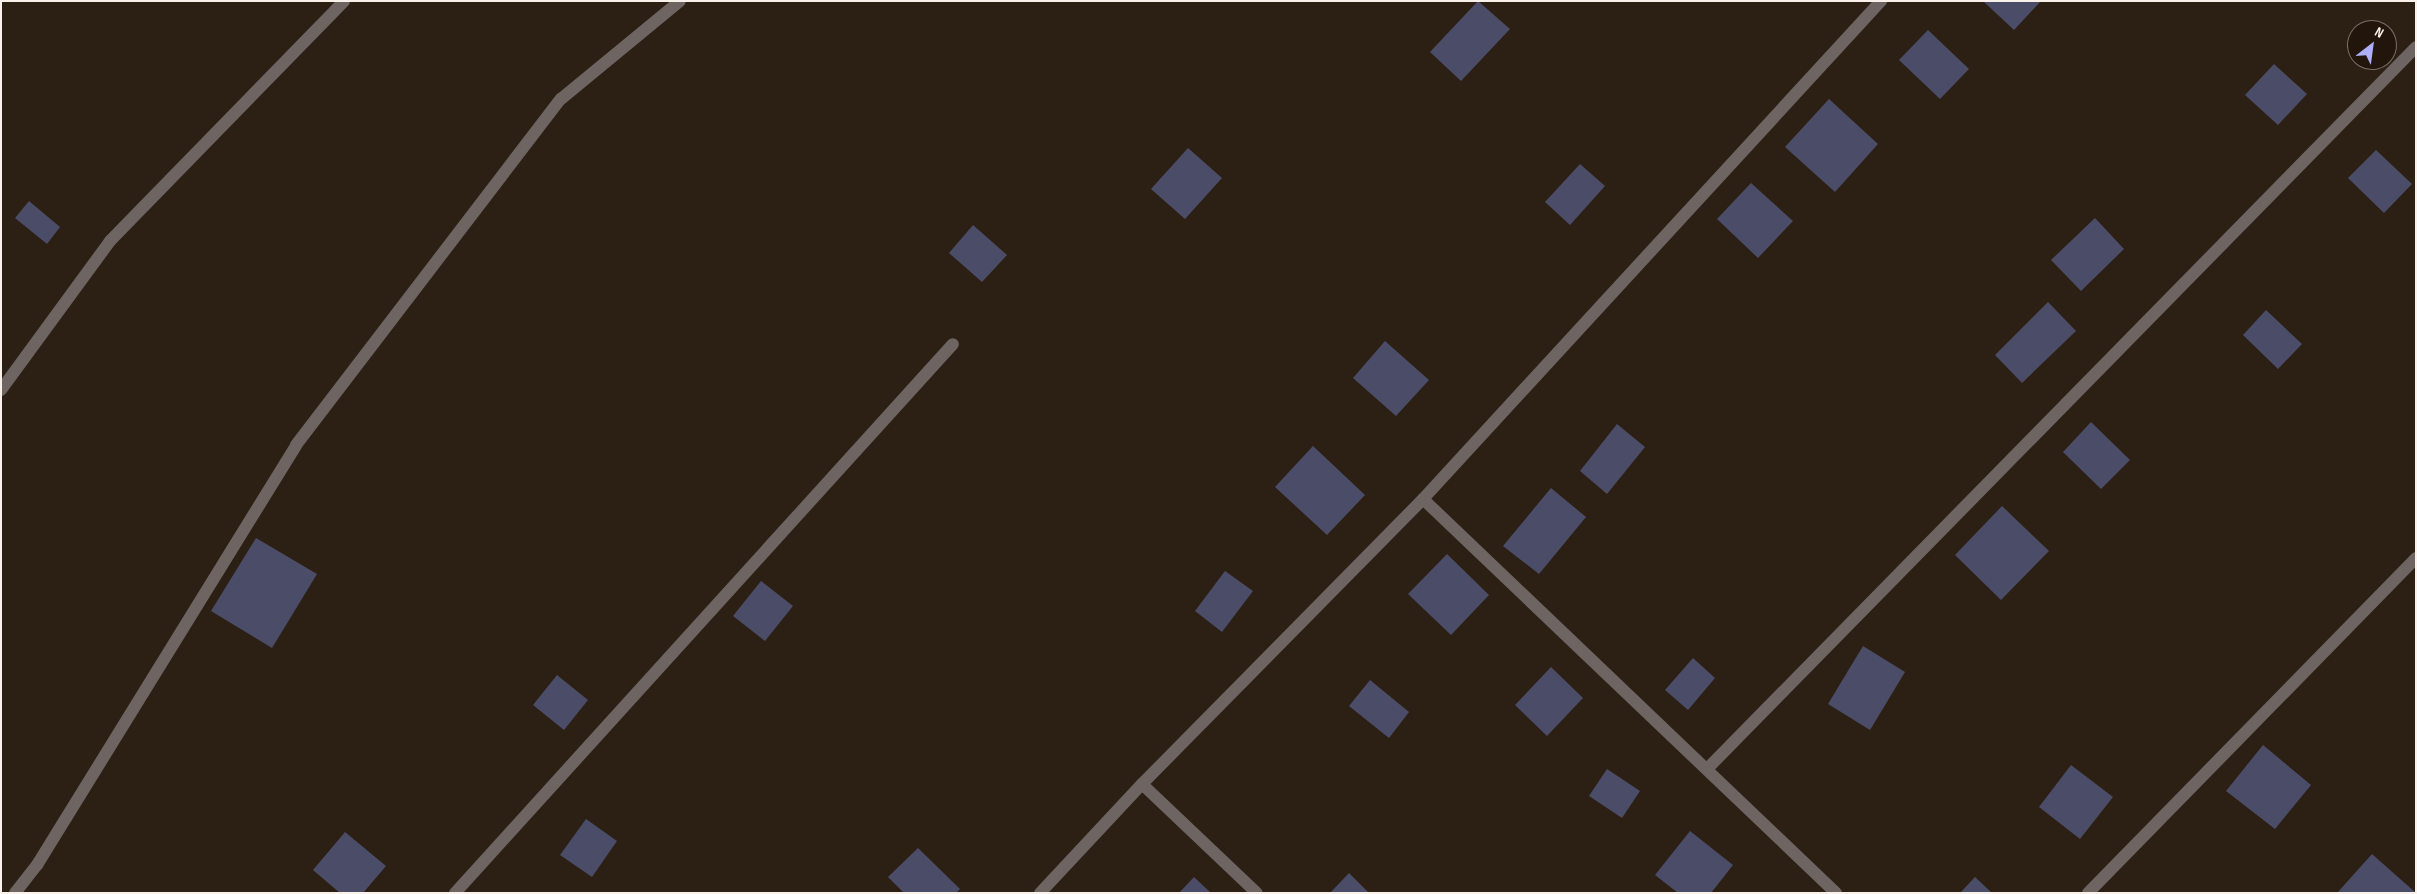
<!DOCTYPE html>
<html>
<head>
<meta charset="utf-8">
<style>
	body { margin:0 }
	#map { position:relative; width:2417px; height:894px; overflow:hidden; background:#2c2015; font-family:"Sofia Sans Condensed",sans-serif }
	div>[style] { position:absolute }
	.building>* { inset:0; background:#4b4c67 }
	.minor>* { height:12px; margin:-6px; padding:0 6px; transform-origin:6px; border-radius:6px; background:#6e6563 }
	span { translate:-50% -50%; white-space:nowrap; text-align:center; line-height:1.15; -webkit-text-stroke:4.5px #22160c; paint-order:stroke }
	.frame { position:absolute; inset:0; border:2px solid #faf1ea; pointer-events:none }
	.north { position:absolute; left:2347px; top:20px; width:50px; height:50px; box-sizing:border-box; background:#22160c; border:1px solid #786e65; border-radius:50%; rotate:30deg; font-size:14px; font-weight:700; line-height:20px; text-align:center; color:#faf1ea }
	.north::after { content:''; display:block; margin:auto; width:18px; height:22px; background:#adaffb; clip-path:polygon(50% 0,100% 100%,50% 72%,0 100%) }
</style>
</head>
<body>
<div id="map">
	<div class="building">
		<i style="clip-path:polygon(1478px 1px,1510px 29px,1461px 81px,1430px 52px)"></i>
		<i style="clip-path:polygon(1983px 1px,2041px 1px,2014px 30px)"></i>
		<i style="clip-path:polygon(1928px 30px,1969px 69px,1940px 99px,1899px 60px)"></i>
		<i style="clip-path:polygon(2274px 64px,2307px 94px,2278px 125px,2245px 95px)"></i>
		<i style="clip-path:polygon(1829px 99px,1878px 144px,1835px 192px,1785px 147px)"></i>
		<i style="clip-path:polygon(1188px 148px,1222px 178px,1185px 219px,1151px 189px)"></i>
		<i style="clip-path:polygon(2376px 150px,2412px 184px,2384px 213px,2348px 178px)"></i>
		<i style="clip-path:polygon(1580px 164px,1605px 186px,1570px 225px,1545px 202px)"></i>
		<i style="clip-path:polygon(1751px 183px,1793px 221px,1758px 258px,1717px 219px)"></i>
		<i style="clip-path:polygon(29px 201px,60px 227px,47px 244px,15px 218px)"></i>
		<i style="clip-path:polygon(2095px 218px,2124px 249px,2081px 291px,2051px 260px)"></i>
		<i style="clip-path:polygon(973px 225px,1007px 255px,982px 282px,949px 253px)"></i>
		<i style="clip-path:polygon(2048px 302px,2076px 331px,2022px 383px,1995px 355px)"></i>
		<i style="clip-path:polygon(2266px 310px,2302px 344px,2278px 369px,2243px 335px)"></i>
		<i style="clip-path:polygon(1385px 341px,1429px 380px,1396px 416px,1353px 378px)"></i>
		<i style="clip-path:polygon(2091px 422px,2130px 460px,2101px 489px,2063px 452px)"></i>
		<i style="clip-path:polygon(1617px 424px,1645px 447px,1607px 494px,1580px 471px)"></i>
		<i style="clip-path:polygon(1313px 446px,1365px 495px,1327px 535px,1275px 487px)"></i>
		<i style="clip-path:polygon(1551px 488px,1586px 517px,1539px 574px,1503px 546px)"></i>
		<i style="clip-path:polygon(2002px 506px,2049px 551px,2001px 600px,1955px 555px)"></i>
		<i style="clip-path:polygon(256px 538px,317px 574px,272px 648px,211px 611px)"></i>
		<i style="clip-path:polygon(1447px 554px,1489px 595px,1451px 635px,1408px 594px)"></i>
		<i style="clip-path:polygon(1225px 571px,1253px 591px,1222px 632px,1195px 611px)"></i>
		<i style="clip-path:polygon(761px 581px,793px 606px,765px 641px,733px 616px)"></i>
		<i style="clip-path:polygon(1863px 646px,1905px 672px,1870px 730px,1828px 704px)"></i>
		<i style="clip-path:polygon(1693px 658px,1715px 678px,1688px 710px,1665px 690px)"></i>
		<i style="clip-path:polygon(1551px 667px,1583px 698px,1547px 736px,1515px 705px)"></i>
		<i style="clip-path:polygon(557px 675px,588px 700px,564px 730px,533px 705px)"></i>
		<i style="clip-path:polygon(1370px 680px,1409px 712px,1389px 738px,1349px 706px)"></i>
		<i style="clip-path:polygon(2263px 745px,2311px 785px,2275px 829px,2226px 791px)"></i>
		<i style="clip-path:polygon(2071px 765px,2113px 797px,2080px 839px,2039px 807px)"></i>
		<i style="clip-path:polygon(1607px 769px,1640px 791px,1622px 818px,1589px 796px)"></i>
		<i style="clip-path:polygon(586px 819px,617px 841px,592px 877px,560px 855px)"></i>
		<i style="clip-path:polygon(1690px 831px,1733px 865px,1711px 893px,1678px 893px,1655px 875px)"></i>
		<i style="clip-path:polygon(345px 832px,386px 866px,363px 893px,340px 893px,313px 870px)"></i>
		<i style="clip-path:polygon(918px 848px,960px 889px,956px 893px,904px 893px,888px 877px)"></i>
		<i style="clip-path:polygon(2372px 854px,2416px 893px,2337px 893px)"></i>
		<i style="clip-path:polygon(1349px 873px,1369px 893px,1330px 893px)"></i>
		<i style="clip-path:polygon(1194px 877px,1211px 893px,1179px 893px)"></i>
		<i style="clip-path:polygon(1975px 877px,1992px 893px,1960px 893px)"></i>
	</div>
	<div class="minor">
		<i style="left:1px;top:390px;width:185px;rotate:-53.8deg"></i>
		<i style="left:110px;top:241px;width:335px;rotate:-45.7deg"></i>
		<i style="left:1423px;top:499px;width:571px;rotate:43.65deg"></i>
		<i style="left:1708px;top:768px;width:1010px;rotate:-45.52deg"></i>
		<i style="left:1142px;top:784px;width:158px;rotate:43.5deg"></i>
		<i style="left:15px;top:893px;width:36px;rotate:-52deg"></i>
		<i style="left:37px;top:865px;width:493px;rotate:-58.3deg"></i>
		<i style="left:296px;top:445px;width:436px;rotate:-52.6deg"></i>
		<i style="left:561px;top:99px;width:154px;rotate:-39.5deg"></i>
		<i style="left:455px;top:893px;width:741px;rotate:-47.79deg"></i>
		<i style="left:1040px;top:893px;width:149px;rotate:-46.9deg"></i>
		<i style="left:1142px;top:784px;width:400px;rotate:-45.4deg"></i>
		<i style="left:1423px;top:499px;width:677px;rotate:-47.4deg"></i>
		<i style="left:2088px;top:893px;width:469px;rotate:-45.6deg"></i>
	</div>
	<div class="frame"></div>
	<div class="north">N</div>
</div>
</body>
</html>
